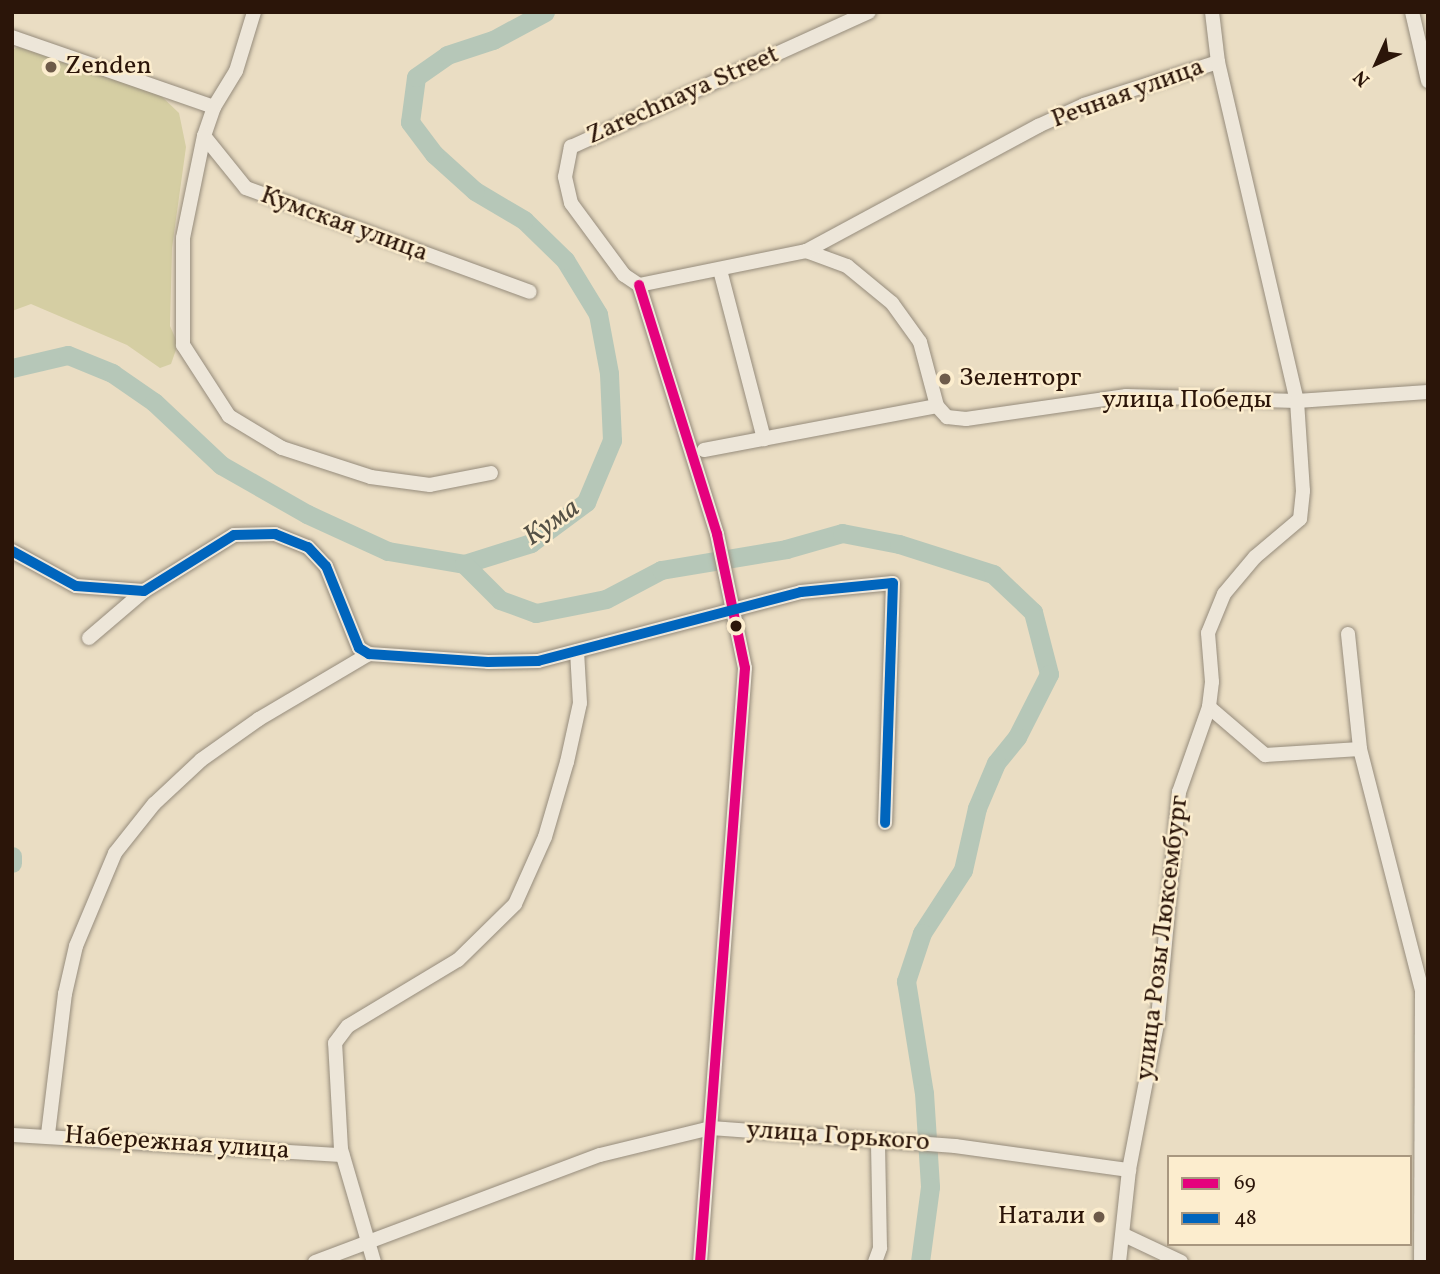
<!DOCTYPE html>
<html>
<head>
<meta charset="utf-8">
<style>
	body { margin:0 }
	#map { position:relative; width:1440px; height:1274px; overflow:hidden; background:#eaddc3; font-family:Vollkorn,serif }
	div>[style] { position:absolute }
	.green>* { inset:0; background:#d5cea3 }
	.river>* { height:19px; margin:-9.5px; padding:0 9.5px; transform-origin:9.5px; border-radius:9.5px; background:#b6c7b8 }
	.roads { filter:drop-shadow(0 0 2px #968c7c) drop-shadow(0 0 2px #968c7c) }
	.minor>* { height:14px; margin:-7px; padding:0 7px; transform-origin:7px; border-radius:7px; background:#ede6d9 }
	.bus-1>* { height:10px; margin:-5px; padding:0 5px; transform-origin:5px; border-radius:5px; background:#e5007d }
	.bus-2>* { height:10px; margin:-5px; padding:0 5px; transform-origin:5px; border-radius:5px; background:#0065bd }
	.dots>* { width:19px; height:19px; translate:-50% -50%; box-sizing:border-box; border:4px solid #fcedce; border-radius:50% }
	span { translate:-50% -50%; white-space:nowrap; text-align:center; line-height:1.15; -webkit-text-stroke:5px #fcedce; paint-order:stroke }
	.poi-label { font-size:26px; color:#2b1509 }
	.left { translate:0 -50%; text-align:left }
	.right { translate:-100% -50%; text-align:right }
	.street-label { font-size:26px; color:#2b1509 }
	.water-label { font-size:28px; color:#545045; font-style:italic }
	.frame { position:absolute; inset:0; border:14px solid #2b1509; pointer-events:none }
	.legend { position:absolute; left:1167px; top:1155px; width:245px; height:91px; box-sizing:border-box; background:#fcedce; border:2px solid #a8977f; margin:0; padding:9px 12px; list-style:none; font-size:21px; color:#2b1509 }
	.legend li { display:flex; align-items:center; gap:14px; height:35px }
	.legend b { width:35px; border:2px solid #a8977f }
	.north { position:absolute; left:1342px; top:28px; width:70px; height:70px; -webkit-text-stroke:5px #fcedce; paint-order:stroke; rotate:225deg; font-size:19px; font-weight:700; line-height:28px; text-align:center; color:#2b1509 }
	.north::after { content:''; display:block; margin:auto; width:24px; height:32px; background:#2b1509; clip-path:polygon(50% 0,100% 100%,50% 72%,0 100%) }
</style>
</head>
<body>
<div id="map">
	<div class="green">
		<i style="clip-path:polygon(18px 47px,158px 93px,179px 113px,186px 147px,172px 248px,170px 326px,178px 344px,171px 364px,160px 368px,127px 345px,31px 304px,12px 311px,12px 50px)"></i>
	</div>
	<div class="river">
		<i style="left:12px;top:368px;width:57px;rotate:-13.1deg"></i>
		<i style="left:68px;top:355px;width:48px;rotate:22.2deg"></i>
		<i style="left:112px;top:373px;width:51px;rotate:34.6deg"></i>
		<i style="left:154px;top:402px;width:92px;rotate:43.2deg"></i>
		<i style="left:221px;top:465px;width:99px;rotate:29.7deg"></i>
		<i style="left:307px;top:514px;width:89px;rotate:24.6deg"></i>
		<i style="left:388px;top:551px;width:77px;rotate:9.7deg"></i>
		<i style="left:464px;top:564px;width:70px;rotate:-17.4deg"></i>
		<i style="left:531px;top:543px;width:69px;rotate:-36.7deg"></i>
		<i style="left:586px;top:502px;width:67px;rotate:-67.2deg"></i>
		<i style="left:612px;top:440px;width:67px;rotate:-92.6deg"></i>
		<i style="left:609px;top:373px;width:60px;rotate:-100.6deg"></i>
		<i style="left:598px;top:314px;width:63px;rotate:-121.4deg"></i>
		<i style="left:565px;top:260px;width:57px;rotate:-135.7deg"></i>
		<i style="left:524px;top:220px;width:57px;rotate:-149.4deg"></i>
		<i style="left:475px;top:191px;width:55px;rotate:-137.9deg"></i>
		<i style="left:434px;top:154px;width:40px;rotate:-127deg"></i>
		<i style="left:410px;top:122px;width:45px;rotate:-82.4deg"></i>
		<i style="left:416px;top:77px;width:38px;rotate:-35deg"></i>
		<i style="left:447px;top:55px;width:48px;rotate:-18.1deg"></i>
		<i style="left:493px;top:40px;width:59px;rotate:-28.3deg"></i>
		<i style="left:464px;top:564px;width:51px;rotate:45deg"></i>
		<i style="left:500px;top:600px;width:38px;rotate:20deg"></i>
		<i style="left:536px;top:613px;width:71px;rotate:-11.3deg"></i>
		<i style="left:606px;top:599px;width:62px;rotate:-27.8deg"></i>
		<i style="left:661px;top:570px;width:127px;rotate:-9.5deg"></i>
		<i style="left:786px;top:549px;width:58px;rotate:-15.9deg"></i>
		<i style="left:842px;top:533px;width:58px;rotate:10.9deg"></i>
		<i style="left:899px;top:544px;width:99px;rotate:17.7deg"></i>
		<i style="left:993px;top:574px;width:55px;rotate:43.5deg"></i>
		<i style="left:1033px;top:612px;width:64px;rotate:75.5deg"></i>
		<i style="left:1049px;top:674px;width:71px;rotate:116.9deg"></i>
		<i style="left:1017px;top:737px;width:33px;rotate:129deg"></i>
		<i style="left:996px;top:763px;width:49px;rotate:112.9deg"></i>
		<i style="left:977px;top:808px;width:64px;rotate:102.7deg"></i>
		<i style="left:963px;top:870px;width:75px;rotate:123.1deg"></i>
		<i style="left:922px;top:933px;width:51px;rotate:108.4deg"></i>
		<i style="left:906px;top:981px;width:113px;rotate:80.9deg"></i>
		<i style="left:924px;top:1093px;width:94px;rotate:86.3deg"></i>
		<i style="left:930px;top:1187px;width:76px;rotate:97.6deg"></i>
		<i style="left:12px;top:856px;width:7px;rotate:90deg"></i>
	</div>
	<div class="roads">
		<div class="minor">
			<i style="left:1212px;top:12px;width:50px;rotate:83.2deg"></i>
			<i style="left:1412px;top:12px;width:71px;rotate:76.9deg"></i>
			<i style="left:12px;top:37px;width:214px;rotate:19.1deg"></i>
			<i style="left:204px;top:136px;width:31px;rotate:-71deg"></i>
			<i style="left:214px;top:107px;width:42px;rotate:-58.6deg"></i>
			<i style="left:236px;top:71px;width:62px;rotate:-73deg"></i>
			<i style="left:806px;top:251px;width:44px;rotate:20.1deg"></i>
			<i style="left:847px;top:266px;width:58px;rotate:39.4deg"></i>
			<i style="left:892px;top:303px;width:48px;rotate:54.3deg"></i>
			<i style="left:920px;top:342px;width:66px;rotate:75.1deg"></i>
			<i style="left:937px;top:406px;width:15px;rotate:48deg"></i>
			<i style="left:947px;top:417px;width:19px;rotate:6deg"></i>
			<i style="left:966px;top:419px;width:162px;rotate:-8.2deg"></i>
			<i style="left:1126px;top:396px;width:171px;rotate:1.7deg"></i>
			<i style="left:1297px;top:401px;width:131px;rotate:-3.9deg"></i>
			<i style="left:720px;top:270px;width:175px;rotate:75.4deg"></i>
			<i style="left:639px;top:285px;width:170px;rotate:-11.5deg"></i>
			<i style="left:806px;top:251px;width:264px;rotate:-28.3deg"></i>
			<i style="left:1038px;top:126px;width:51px;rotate:-24.5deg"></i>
			<i style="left:1084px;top:105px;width:141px;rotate:-17.8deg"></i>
			<i style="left:1218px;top:62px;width:348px;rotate:76.9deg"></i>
			<i style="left:1297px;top:401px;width:90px;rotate:86.2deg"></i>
			<i style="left:1303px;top:491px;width:28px;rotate:96deg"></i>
			<i style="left:1300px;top:519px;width:59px;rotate:139.8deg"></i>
			<i style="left:1255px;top:557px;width:48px;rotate:130deg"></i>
			<i style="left:1224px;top:594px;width:42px;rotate:112.3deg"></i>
			<i style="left:1208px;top:633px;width:49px;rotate:85.3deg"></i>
			<i style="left:1212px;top:682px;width:25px;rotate:97deg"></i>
			<i style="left:1209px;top:707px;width:90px;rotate:109.4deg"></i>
			<i style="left:1179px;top:792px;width:228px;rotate:95.3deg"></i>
			<i style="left:1158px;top:1019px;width:154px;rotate:100.9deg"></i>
			<i style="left:1129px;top:1170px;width:93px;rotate:96.2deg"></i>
			<i style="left:639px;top:285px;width:261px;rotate:72.6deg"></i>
			<i style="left:717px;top:534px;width:137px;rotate:78.2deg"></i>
			<i style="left:745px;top:668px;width:596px;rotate:94.33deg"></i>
			<i style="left:639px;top:285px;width:18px;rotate:-146deg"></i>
			<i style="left:624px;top:275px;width:89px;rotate:-126.4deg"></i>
			<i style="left:571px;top:203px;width:27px;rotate:-103deg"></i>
			<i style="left:565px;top:177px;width:31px;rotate:-79deg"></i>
			<i style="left:571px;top:147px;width:327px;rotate:-24.4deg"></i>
			<i style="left:704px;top:450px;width:237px;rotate:-10.7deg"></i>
			<i style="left:491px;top:473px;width:62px;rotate:168.9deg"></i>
			<i style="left:430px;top:485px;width:60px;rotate:-172.3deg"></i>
			<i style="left:371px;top:477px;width:94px;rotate:-162deg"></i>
			<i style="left:282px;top:448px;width:62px;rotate:-148.9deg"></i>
			<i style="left:229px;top:416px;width:85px;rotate:-122.9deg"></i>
			<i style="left:183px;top:345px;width:107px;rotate:-90deg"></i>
			<i style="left:183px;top:238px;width:104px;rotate:-78.4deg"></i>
			<i style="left:204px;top:136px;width:67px;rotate:51.1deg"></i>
			<i style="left:246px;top:188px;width:302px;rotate:20.1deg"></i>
			<i style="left:12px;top:551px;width:73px;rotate:28.7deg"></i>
			<i style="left:76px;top:586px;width:68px;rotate:4.2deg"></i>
			<i style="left:144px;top:591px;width:106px;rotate:-31.9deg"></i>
			<i style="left:234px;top:535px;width:41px;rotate:-1.4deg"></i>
			<i style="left:275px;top:534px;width:35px;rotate:22deg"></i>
			<i style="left:308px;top:547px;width:26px;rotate:47deg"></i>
			<i style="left:326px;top:566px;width:88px;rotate:68.1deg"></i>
			<i style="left:359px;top:648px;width:12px;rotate:31deg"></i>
			<i style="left:369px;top:654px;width:119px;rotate:3.8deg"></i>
			<i style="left:488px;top:662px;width:50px;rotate:-1.1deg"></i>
			<i style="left:538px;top:661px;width:272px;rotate:-14.7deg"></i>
			<i style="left:801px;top:592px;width:92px;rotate:-5.6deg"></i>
			<i style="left:893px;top:583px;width:240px;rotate:91.9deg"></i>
			<i style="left:1348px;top:634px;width:116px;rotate:84deg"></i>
			<i style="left:1360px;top:749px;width:249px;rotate:75.6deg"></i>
			<i style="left:1422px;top:990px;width:272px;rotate:90.2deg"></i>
			<i style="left:89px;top:638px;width:72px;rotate:-40.5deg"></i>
			<i style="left:1209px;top:707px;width:74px;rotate:40.6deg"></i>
			<i style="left:1265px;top:755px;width:95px;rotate:-3.6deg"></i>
			<i style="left:48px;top:1134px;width:141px;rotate:-83.1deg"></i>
			<i style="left:65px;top:994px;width:49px;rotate:-77.1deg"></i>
			<i style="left:76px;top:946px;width:101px;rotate:-67.2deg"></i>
			<i style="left:115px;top:853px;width:63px;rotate:-51.5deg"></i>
			<i style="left:154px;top:804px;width:64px;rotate:-43.1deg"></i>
			<i style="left:201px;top:760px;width:71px;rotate:-35.3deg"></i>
			<i style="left:259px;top:719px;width:128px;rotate:-30.6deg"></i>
			<i style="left:12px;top:1135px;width:331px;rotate:3.5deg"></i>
			<i style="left:1124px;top:1235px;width:63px;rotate:25.3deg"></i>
			<i style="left:315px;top:1262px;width:304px;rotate:-20.6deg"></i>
			<i style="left:600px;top:1155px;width:114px;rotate:-13.7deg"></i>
			<i style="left:711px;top:1128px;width:245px;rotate:4.2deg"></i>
			<i style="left:955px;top:1146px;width:176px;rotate:7.9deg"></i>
			<i style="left:374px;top:1262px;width:118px;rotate:-106.3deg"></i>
			<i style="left:341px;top:1149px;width:106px;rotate:-93.2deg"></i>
			<i style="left:335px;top:1043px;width:21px;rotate:-53deg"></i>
			<i style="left:348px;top:1026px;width:128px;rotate:-31deg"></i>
			<i style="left:458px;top:960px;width:80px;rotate:-44.5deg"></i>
			<i style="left:515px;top:904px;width:73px;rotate:-65.9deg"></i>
			<i style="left:545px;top:837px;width:78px;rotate:-73.7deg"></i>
			<i style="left:567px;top:762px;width:60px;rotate:-77.6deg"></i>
			<i style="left:580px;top:703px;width:52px;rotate:-93.3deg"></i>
			<i style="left:875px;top:1262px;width:15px;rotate:-70deg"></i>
			<i style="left:880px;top:1248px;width:108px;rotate:-91.1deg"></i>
		</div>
	</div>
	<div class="bus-1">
		<i style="left:639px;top:285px;width:261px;rotate:72.6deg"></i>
		<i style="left:717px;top:534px;width:137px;rotate:78.2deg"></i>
		<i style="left:745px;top:668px;width:596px;rotate:94.33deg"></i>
	</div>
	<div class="bus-2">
		<i style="left:12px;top:551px;width:73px;rotate:28.7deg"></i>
		<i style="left:76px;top:586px;width:68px;rotate:4.2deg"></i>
		<i style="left:144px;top:591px;width:106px;rotate:-31.9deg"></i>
		<i style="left:234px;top:535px;width:41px;rotate:-1.4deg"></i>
		<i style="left:275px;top:534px;width:35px;rotate:22deg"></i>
		<i style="left:308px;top:547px;width:26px;rotate:47deg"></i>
		<i style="left:326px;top:566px;width:88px;rotate:68.1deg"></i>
		<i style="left:359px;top:648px;width:12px;rotate:31deg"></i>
		<i style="left:369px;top:654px;width:119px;rotate:3.8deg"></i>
		<i style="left:488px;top:662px;width:50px;rotate:-1.1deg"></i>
		<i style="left:538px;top:661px;width:272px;rotate:-14.7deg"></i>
		<i style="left:801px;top:592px;width:92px;rotate:-5.6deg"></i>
		<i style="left:893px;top:583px;width:240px;rotate:91.9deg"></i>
	</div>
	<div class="dots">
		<i style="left:51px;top:67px;background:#6e5b4a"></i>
		<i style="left:945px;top:379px;background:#6e5b4a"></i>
		<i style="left:736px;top:626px;background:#2b1509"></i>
		<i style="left:1099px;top:1217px;background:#6e5b4a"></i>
	</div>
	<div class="poi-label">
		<span class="left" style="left:65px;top:67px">Zenden</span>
		<span class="left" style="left:959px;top:379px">Зеленторг</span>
		<span class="right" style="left:1085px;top:1217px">Натали</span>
	</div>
	<div class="street-label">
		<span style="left:1128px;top:94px;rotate:-20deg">Речная улица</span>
		<span style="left:683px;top:96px;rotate:-24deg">Zarechnaya Street</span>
		<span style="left:344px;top:225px;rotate:20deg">Кумская улица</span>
		<span style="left:1187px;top:401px">улица Победы</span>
		<span style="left:1163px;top:938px;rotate:-83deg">улица Розы Люксембург</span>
		<span style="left:838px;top:1137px;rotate:4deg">улица Горького</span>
		<span style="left:177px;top:1144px;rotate:4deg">Набережная улица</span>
	</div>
	<div class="water-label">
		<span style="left:552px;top:523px;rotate:-35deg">Кума</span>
	</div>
	<div class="frame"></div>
	<ul class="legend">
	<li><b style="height:9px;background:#e5007d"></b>69</li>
	<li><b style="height:9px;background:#0065bd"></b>48</li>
	</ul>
	<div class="north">N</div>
</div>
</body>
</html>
